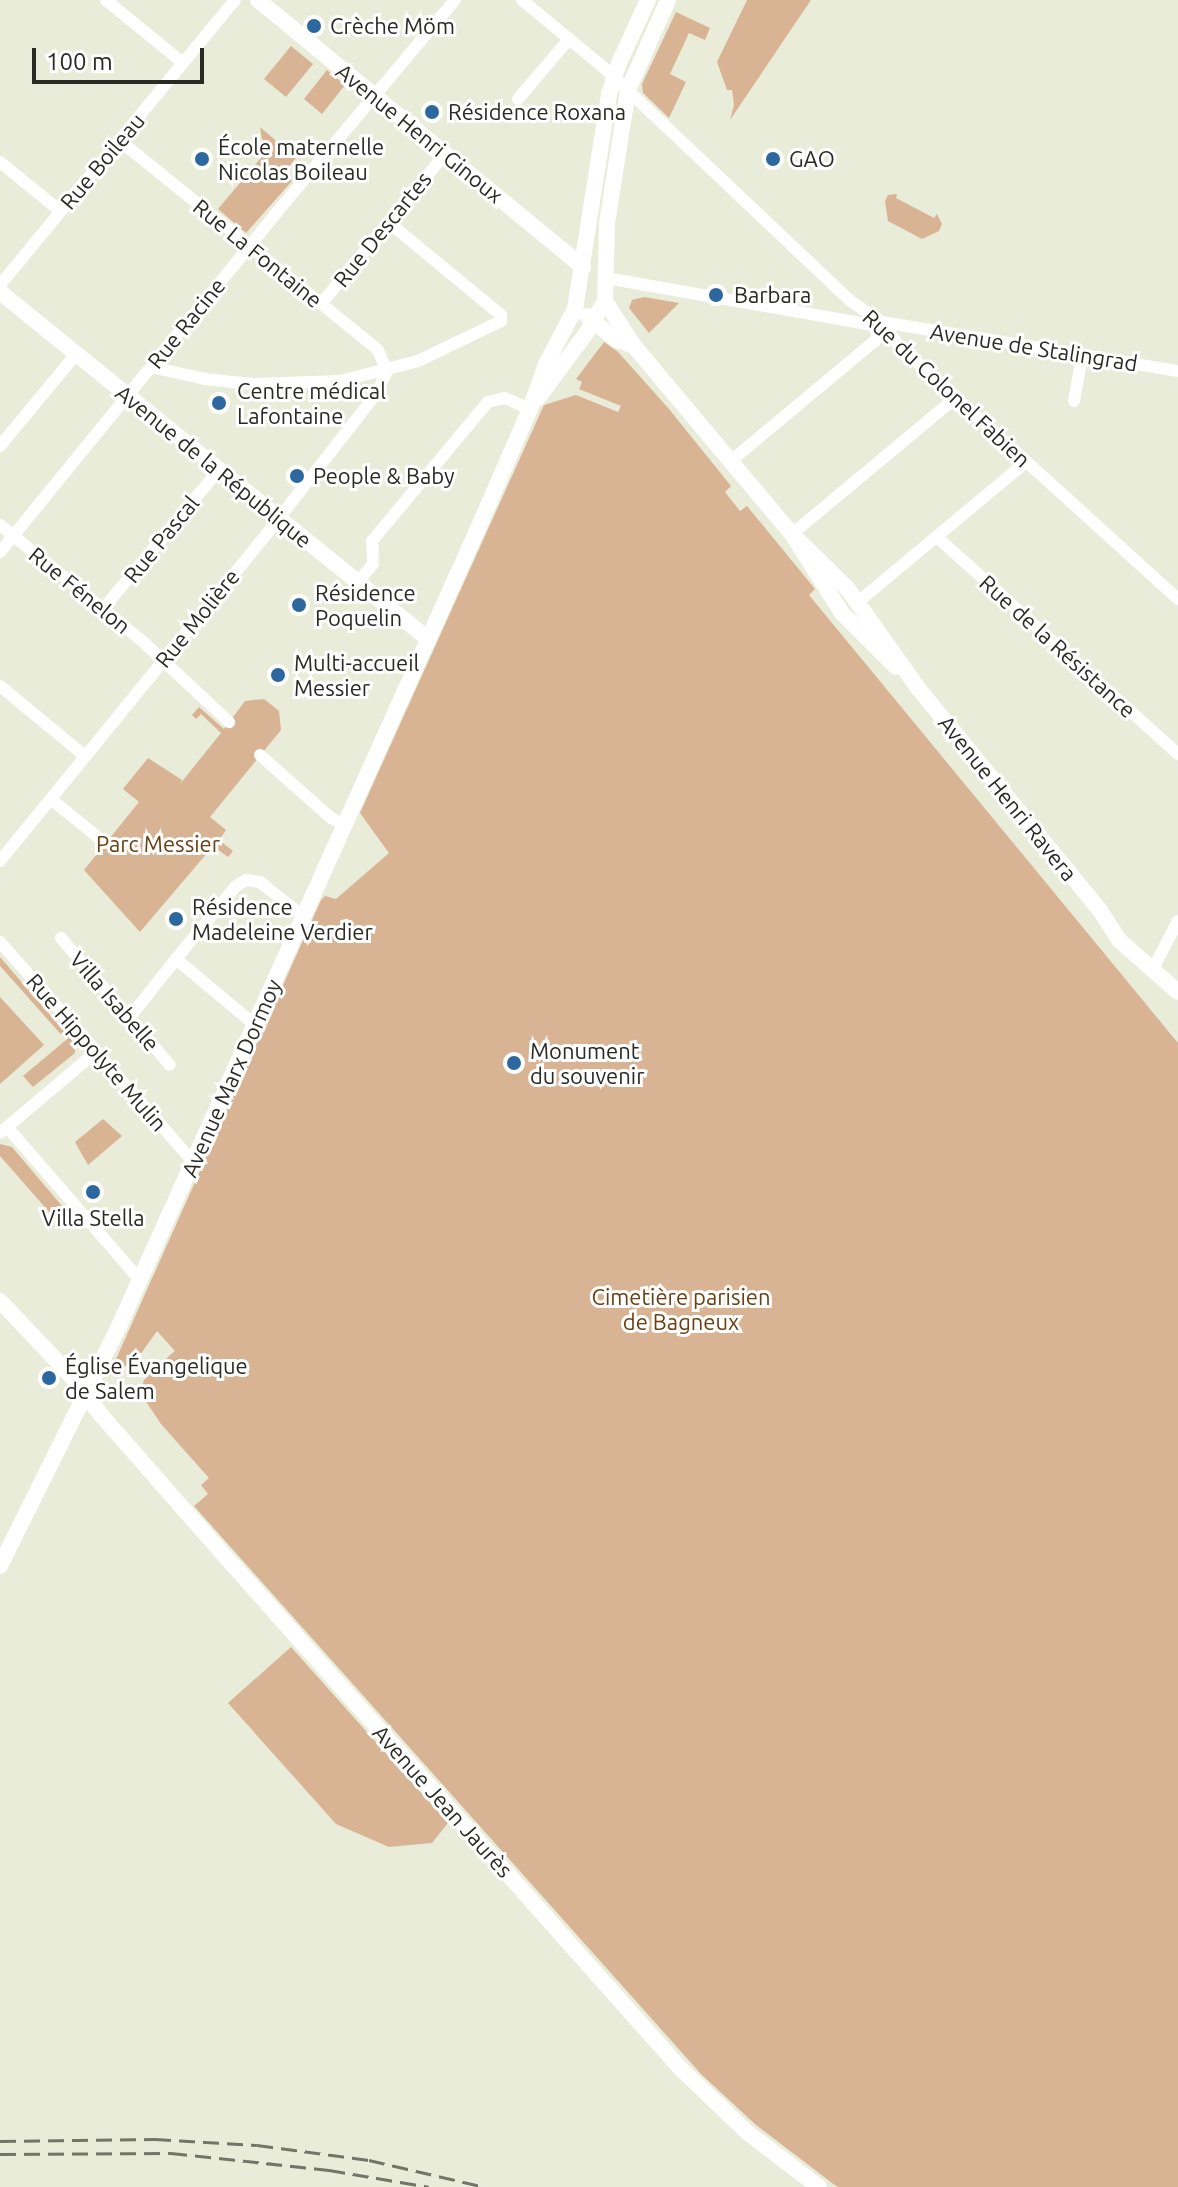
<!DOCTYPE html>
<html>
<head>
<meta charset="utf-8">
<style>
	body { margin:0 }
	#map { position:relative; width:1178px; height:2187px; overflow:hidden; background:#e8ecd8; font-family:Ubuntu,sans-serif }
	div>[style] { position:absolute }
	.green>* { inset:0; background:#d8b495 }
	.street>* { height:12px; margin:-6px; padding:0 6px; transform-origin:6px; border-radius:6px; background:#fff }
	.secondary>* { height:16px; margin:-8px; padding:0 8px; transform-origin:8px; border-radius:8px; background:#fff }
	.rail>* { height:3px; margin-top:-1.5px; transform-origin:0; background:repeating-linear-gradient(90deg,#737569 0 16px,transparent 0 24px) }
	.dots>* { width:22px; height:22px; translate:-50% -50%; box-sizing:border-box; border:4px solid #fff; border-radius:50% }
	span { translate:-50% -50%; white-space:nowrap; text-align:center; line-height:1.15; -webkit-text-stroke:6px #fff; paint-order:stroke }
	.poi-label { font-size:22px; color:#292a23 }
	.left { translate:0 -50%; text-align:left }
	.street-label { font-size:22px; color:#292a23 }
	.park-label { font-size:22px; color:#6a3e10 }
	.scale { position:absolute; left:32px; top:48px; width:172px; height:36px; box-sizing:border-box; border:4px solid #292a23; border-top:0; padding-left:10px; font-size:24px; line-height:28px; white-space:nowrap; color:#292a23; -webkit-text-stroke:6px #fff; paint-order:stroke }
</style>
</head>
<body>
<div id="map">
	<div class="green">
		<i style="clip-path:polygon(747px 0,811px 0,730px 120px,734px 105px,732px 90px,727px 90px,717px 62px)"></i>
		<i style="clip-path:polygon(676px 12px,710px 28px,705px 40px,689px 33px,670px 74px,686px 82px,669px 118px,643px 93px,642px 84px)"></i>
		<i style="clip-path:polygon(291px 46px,313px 64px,286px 97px,264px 79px)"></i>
		<i style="clip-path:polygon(327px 70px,345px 85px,322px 114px,304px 99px)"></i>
		<i style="clip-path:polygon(260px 127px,296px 158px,283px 174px,292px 181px,246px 233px,218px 209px,271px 146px,262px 139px)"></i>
		<i style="clip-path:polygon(897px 194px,896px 198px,934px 218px,937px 214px,942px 224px,939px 231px,922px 239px,888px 221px,885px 201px,888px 195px)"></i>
		<i style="clip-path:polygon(644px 297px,679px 303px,649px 333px,629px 308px,632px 300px)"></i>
		<i style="clip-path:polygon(604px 342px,618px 352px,669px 409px,731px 486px,725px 492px,740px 511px,747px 506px,815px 589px,809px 595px,1178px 1043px,1178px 2187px,838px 2187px,832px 2183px,756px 2125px,701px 2074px,194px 1506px,208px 1494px,201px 1485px,209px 1478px,161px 1424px,147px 1403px,142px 1386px,145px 1377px,175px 1351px,157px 1331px,137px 1359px,108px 1377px,321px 900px,325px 896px,336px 899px,389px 853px,360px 813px,544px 405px,576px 395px,618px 412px,621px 406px,579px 389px,582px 382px,576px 379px)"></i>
		<i style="clip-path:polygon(264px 699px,279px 711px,281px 730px,210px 817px,226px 830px,219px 840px,233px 851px,228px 857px,213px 846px,140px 932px,84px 870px,139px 802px,123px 789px,148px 758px,182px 780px,180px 784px,221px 733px,201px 714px,196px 719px,192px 715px,199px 707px,224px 729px,245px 701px)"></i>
		<i style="clip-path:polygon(0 957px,75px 1044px,75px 1053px,33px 1087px,23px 1076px,66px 1040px,0 966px)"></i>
		<i style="clip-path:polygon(0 997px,44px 1045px,0 1084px)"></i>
		<i style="clip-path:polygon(103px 1119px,122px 1136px,88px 1165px,75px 1142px)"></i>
		<i style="clip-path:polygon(0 1144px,12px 1147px,68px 1213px,58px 1222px,0 1156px)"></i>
		<i style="clip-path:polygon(291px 1647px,448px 1823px,432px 1843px,389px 1847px,336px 1824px,228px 1703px)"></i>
	</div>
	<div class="street">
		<i style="left:106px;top:0;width:99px;rotate:39.3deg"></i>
		<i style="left:522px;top:0;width:105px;rotate:39.6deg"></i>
		<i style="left:603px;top:67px;width:339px;rotate:43.4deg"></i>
		<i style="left:849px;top:300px;width:40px;rotate:34deg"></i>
		<i style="left:882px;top:322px;width:29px;rotate:55deg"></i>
		<i style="left:899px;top:346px;width:377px;rotate:42.2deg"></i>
		<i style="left:518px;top:99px;width:79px;rotate:-49.6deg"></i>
		<i style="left:119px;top:140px;width:333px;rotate:39deg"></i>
		<i style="left:378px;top:350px;width:23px;rotate:67deg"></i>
		<i style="left:0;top:162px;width:77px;rotate:39.2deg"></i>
		<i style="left:606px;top:278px;width:264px;rotate:10deg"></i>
		<i style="left:866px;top:324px;width:16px;rotate:-7deg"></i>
		<i style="left:882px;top:322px;width:300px;rotate:9.4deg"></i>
		<i style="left:0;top:285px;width:369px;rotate:-50.5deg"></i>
		<i style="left:321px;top:304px;width:195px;rotate:-50.4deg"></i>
		<i style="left:151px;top:367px;width:55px;rotate:12.5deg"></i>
		<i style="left:205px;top:379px;width:47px;rotate:6.1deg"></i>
		<i style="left:252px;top:384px;width:88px;rotate:-2deg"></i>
		<i style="left:340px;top:381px;width:81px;rotate:-14.4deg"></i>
		<i style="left:418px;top:361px;width:92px;rotate:-25.7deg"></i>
		<i style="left:501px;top:321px;width:6px;rotate:-90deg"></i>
		<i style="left:501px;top:315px;width:146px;rotate:-140.5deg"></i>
		<i style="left:1074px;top:401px;width:46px;rotate:-79.9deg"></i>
		<i style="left:0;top:446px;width:119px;rotate:-50.4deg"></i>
		<i style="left:732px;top:460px;width:186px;rotate:-39.8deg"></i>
		<i style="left:875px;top:341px;width:20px;rotate:-70deg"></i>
		<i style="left:0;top:525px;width:181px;rotate:39.2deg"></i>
		<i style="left:140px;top:639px;width:122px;rotate:43deg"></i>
		<i style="left:792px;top:534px;width:212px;rotate:-39.8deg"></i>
		<i style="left:938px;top:538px;width:323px;rotate:42deg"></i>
		<i style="left:0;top:552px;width:439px;rotate:-50.8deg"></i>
		<i style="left:277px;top:212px;width:277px;rotate:-50deg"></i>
		<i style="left:358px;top:582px;width:23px;rotate:-50deg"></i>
		<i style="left:373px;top:564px;width:23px;rotate:-92deg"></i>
		<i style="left:372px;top:541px;width:181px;rotate:-50.2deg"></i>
		<i style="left:488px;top:402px;width:17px;rotate:-13deg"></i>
		<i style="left:505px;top:398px;width:27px;rotate:24deg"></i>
		<i style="left:858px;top:602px;width:219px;rotate:-39.8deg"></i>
		<i style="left:103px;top:609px;width:181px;rotate:-50.2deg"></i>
		<i style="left:0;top:686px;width:110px;rotate:39.5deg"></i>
		<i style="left:260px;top:755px;width:95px;rotate:41.6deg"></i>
		<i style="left:331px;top:818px;width:14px;rotate:25deg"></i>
		<i style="left:57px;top:804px;width:62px;rotate:39.1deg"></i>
		<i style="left:0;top:861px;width:426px;rotate:-50.8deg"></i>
		<i style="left:269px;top:531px;width:175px;rotate:-52deg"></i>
		<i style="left:377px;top:393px;width:24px;rotate:-66deg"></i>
		<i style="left:61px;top:938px;width:167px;rotate:49.4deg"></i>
		<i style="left:0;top:942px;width:293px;rotate:48.7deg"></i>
		<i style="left:1156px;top:963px;width:47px;rotate:-62.4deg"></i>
		<i style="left:130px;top:1017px;width:74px;rotate:-51.6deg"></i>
		<i style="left:255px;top:1025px;width:103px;rotate:-140.1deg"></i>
		<i style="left:176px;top:959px;width:94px;rotate:-50.6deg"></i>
		<i style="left:236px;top:886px;width:12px;rotate:-31deg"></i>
		<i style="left:246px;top:880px;width:14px;rotate:8deg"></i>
		<i style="left:260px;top:882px;width:56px;rotate:38.5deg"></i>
		<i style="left:7px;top:1127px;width:203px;rotate:49deg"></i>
		<i style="left:0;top:1133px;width:126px;rotate:-40.2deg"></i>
	</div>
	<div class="secondary">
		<i style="left:258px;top:0;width:421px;rotate:39.4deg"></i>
		<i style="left:0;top:292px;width:551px;rotate:39.03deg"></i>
		<i style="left:605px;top:301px;width:54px;rotate:57.2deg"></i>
		<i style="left:634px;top:346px;width:246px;rotate:50deg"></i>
		<i style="left:792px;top:534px;width:93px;rotate:57.7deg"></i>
		<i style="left:842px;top:613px;width:76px;rotate:45deg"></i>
		<i style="left:587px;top:316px;width:38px;rotate:39deg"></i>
		<i style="left:617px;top:340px;width:18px;rotate:19deg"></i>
		<i style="left:538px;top:398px;width:82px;rotate:-53.4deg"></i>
		<i style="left:587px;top:332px;width:36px;rotate:-60deg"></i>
		<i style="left:605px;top:301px;width:78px;rotate:-88.5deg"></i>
		<i style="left:607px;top:223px;width:135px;rotate:-81deg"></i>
		<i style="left:628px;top:90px;width:98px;rotate:-66deg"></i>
		<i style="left:792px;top:534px;width:77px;rotate:44.5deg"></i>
		<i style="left:847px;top:588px;width:123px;rotate:54.6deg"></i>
		<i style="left:918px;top:688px;width:286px;rotate:50.7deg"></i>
		<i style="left:1099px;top:909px;width:38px;rotate:57deg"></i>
		<i style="left:1120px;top:941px;width:77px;rotate:41.3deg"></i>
		<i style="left:0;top:1301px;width:105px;rotate:46.5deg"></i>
		<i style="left:72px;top:1377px;width:48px;rotate:52.7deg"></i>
		<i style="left:101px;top:1415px;width:200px;rotate:48.7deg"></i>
		<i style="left:233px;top:1565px;width:673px;rotate:48.37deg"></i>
		<i style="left:680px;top:2068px;width:94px;rotate:43.7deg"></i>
		<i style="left:748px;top:2133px;width:89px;rotate:37.3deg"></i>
		<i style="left:0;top:1566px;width:270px;rotate:-63.6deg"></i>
		<i style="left:120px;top:1324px;width:867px;rotate:-65.77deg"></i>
		<i style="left:476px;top:533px;width:135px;rotate:-66.5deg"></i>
		<i style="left:530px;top:409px;width:48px;rotate:-70.4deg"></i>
		<i style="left:546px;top:364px;width:62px;rotate:-62.2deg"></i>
		<i style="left:575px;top:309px;width:218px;rotate:-81deg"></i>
		<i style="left:609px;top:94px;width:33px;rotate:-72deg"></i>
		<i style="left:619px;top:63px;width:69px;rotate:-65.3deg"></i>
	</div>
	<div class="rail">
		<i style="left:0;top:2141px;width:155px;rotate:-0.7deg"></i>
		<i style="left:155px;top:2139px;width:102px;rotate:3.4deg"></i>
		<i style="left:257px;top:2145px;width:113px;rotate:7.6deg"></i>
		<i style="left:369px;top:2160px;width:119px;rotate:13.1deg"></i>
		<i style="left:0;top:2154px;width:171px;rotate:-0.3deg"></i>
		<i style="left:171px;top:2153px;width:159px;rotate:6.1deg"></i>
		<i style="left:329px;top:2170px;width:101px;rotate:9.6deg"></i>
	</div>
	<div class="dots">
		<i style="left:314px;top:26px;background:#2c679f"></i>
		<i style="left:432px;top:112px;background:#2c679f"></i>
		<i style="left:202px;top:159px;background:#2c679f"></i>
		<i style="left:773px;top:159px;background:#2c679f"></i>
		<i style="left:716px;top:295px;background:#2c679f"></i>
		<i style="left:219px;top:403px;background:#2c679f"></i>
		<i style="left:297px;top:476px;background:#2c679f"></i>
		<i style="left:299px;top:605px;background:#2c679f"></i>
		<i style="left:278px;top:675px;background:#2c679f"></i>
		<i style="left:176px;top:919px;background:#2c679f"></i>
		<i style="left:514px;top:1063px;background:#2c679f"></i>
		<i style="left:93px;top:1192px;background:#2c679f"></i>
		<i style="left:49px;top:1378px;background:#2c679f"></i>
	</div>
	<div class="poi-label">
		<span class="left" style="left:330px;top:26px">Crèche Möm</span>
		<span class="left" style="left:448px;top:112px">Résidence Roxana</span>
		<span class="left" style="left:218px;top:159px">École maternelle<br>Nicolas Boileau</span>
		<span class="left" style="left:789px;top:159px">GAO</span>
		<span class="left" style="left:734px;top:295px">Barbara</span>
		<span class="left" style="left:237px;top:403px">Centre médical<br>Lafontaine</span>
		<span class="left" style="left:313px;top:476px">People &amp; Baby</span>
		<span class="left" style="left:315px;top:605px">Résidence<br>Poquelin</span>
		<span class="left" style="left:294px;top:675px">Multi-accueil<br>Messier</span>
		<span class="left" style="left:192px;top:919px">Résidence<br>Madeleine Verdier</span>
		<span class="left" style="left:530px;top:1063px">Monument<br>du souvenir</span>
		<span style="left:93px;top:1218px">Villa Stella</span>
		<span class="left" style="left:65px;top:1378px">Église Évangelique<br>de Salem</span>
	</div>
	<div class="street-label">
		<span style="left:420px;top:133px;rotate:39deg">Avenue Henri Ginoux</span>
		<span style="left:102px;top:161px;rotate:-50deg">Rue Boileau</span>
		<span style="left:382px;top:229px;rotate:-51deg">Rue Descartes</span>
		<span style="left:258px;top:253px;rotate:39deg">Rue La Fontaine</span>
		<span style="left:186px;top:323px;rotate:-51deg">Rue Racine</span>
		<span style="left:1034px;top:347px;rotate:9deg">Avenue de Stalingrad</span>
		<span style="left:947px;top:388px;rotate:43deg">Rue du Colonel Fabien</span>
		<span style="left:214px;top:466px;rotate:39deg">Avenue de la République</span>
		<span style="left:161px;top:539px;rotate:-51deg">Rue Pascal</span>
		<span style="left:80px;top:590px;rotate:39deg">Rue Fénelon</span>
		<span style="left:197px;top:618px;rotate:-51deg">Rue Molière</span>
		<span style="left:1058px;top:646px;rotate:42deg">Rue de la Résistance</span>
		<span style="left:1008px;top:798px;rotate:51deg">Avenue Henri Ravera</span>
		<span style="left:115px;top:1001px;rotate:49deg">Villa Isabelle</span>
		<span style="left:97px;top:1052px;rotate:49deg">Rue Hippolyte Mulin</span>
		<span style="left:231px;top:1078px;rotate:-66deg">Avenue Marx Dormoy</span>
		<span style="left:443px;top:1801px;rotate:48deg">Avenue Jean Jaurès</span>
	</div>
	<div class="park-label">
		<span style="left:158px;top:844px">Parc Messier</span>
		<span style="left:681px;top:1309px">Cimetière parisien<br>de Bagneux</span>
	</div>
	<div class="scale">100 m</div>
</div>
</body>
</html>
